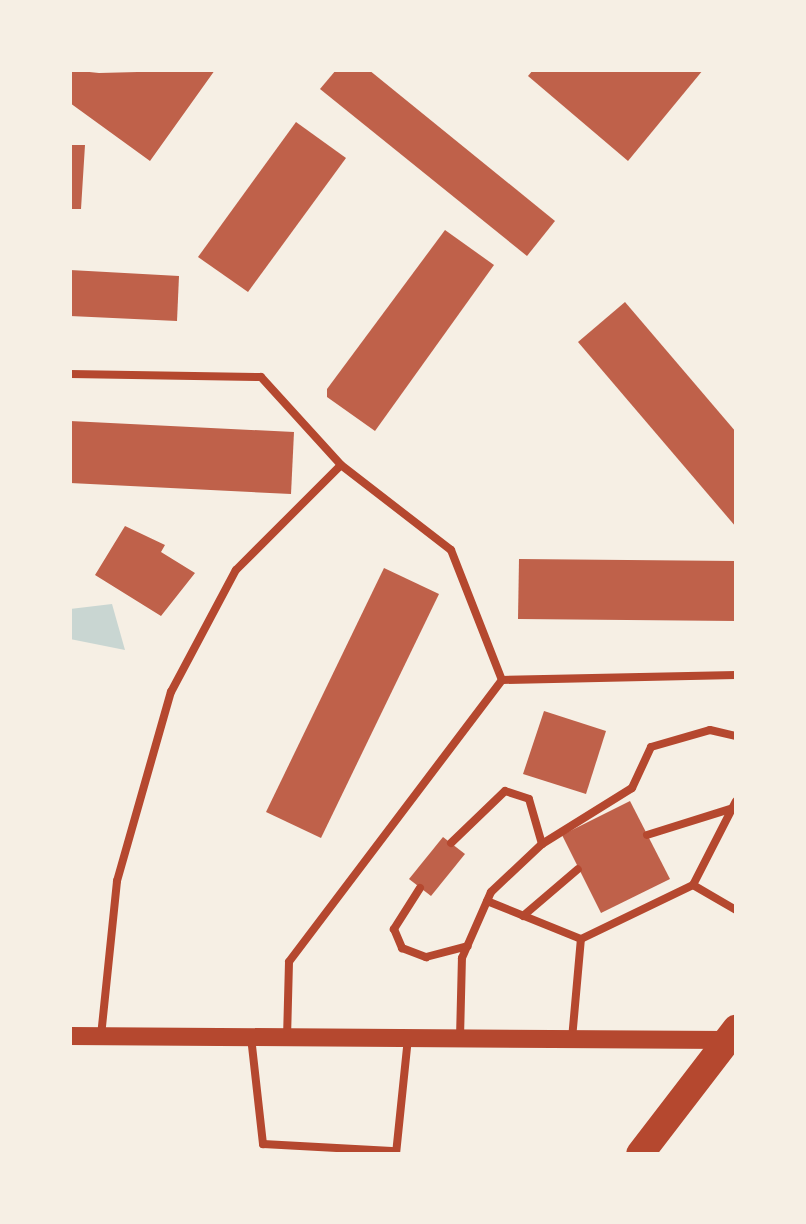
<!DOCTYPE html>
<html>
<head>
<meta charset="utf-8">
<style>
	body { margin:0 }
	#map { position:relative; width:806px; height:1224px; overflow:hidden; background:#f6efe4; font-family:Montserrat,sans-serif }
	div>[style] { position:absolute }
	.water>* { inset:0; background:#c9d6d2 }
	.building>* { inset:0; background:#bf614a }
	.service>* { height:8px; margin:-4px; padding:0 4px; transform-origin:4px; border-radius:4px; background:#b5482f }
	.tertiary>* { height:18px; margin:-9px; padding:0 9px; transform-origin:9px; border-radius:9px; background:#b5482f }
	.trunk>* { height:28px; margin:-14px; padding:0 14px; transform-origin:14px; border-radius:14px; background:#b5482f }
	span { translate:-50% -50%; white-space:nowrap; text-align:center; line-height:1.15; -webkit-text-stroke:8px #f6efe4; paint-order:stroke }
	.frame { position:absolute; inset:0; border:72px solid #f6efe4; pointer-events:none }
</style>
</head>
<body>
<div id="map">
	<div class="water">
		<i style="clip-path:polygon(112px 604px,125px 650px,70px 639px,70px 609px)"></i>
	</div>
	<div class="building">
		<i style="clip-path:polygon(70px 70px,99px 73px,215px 70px,150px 161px,70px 103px)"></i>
		<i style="clip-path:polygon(336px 70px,369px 70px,555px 221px,527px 256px,320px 89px)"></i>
		<i style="clip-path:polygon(533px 70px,703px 70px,628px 161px,528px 76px)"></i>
		<i style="clip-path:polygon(296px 122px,346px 158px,248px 292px,198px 257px)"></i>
		<i style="clip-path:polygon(70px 145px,85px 145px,81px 209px,70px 209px)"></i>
		<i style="clip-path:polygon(445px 230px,494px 265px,375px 431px,327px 397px,327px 389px)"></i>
		<i style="clip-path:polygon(70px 270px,179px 276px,177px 321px,70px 316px)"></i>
		<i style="clip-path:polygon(625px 302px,736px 432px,736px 527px,578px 342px)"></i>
		<i style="clip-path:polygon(70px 421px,294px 432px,291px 494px,70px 483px)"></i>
		<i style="clip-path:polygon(125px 526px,165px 545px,161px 552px,195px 573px,161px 616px,95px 575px)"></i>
		<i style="clip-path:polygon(519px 559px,736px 561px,736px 621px,518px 619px)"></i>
		<i style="clip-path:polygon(384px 568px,439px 594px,321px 838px,266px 812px)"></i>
		<i style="clip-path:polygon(544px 711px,606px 731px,586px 794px,523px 774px)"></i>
		<i style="clip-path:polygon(630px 801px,670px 879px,601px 913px,562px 835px)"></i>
		<i style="clip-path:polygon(443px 837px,465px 854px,431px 896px,409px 879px)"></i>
	</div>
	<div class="service">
		<i style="left:70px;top:374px;width:191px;rotate:0.9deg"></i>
		<i style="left:261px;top:377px;width:119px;rotate:47.7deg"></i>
		<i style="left:502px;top:680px;width:234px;rotate:-1.2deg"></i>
		<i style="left:647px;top:835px;width:90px;rotate:-17.4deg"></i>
		<i style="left:451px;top:843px;width:75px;rotate:-43.9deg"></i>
		<i style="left:505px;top:791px;width:25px;rotate:18deg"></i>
		<i style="left:529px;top:799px;width:47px;rotate:73.9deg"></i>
		<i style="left:693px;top:885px;width:94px;rotate:-62.9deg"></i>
		<i style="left:420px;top:888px;width:49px;rotate:122.4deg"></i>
		<i style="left:394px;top:929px;width:21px;rotate:67deg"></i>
		<i style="left:402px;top:948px;width:26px;rotate:21deg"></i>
		<i style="left:426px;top:957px;width:43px;rotate:-14.7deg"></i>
		<i style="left:487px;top:901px;width:101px;rotate:22deg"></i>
		<i style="left:523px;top:916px;width:72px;rotate:-40.5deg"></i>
		<i style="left:101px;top:1036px;width:156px;rotate:-84.1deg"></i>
		<i style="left:117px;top:881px;width:197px;rotate:-74.1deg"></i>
		<i style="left:171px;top:692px;width:138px;rotate:-62deg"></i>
		<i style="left:236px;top:570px;width:148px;rotate:-45deg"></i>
		<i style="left:341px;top:465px;width:139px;rotate:37.7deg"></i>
		<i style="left:451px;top:550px;width:140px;rotate:68.6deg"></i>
		<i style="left:502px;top:680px;width:353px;rotate:127.1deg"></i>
		<i style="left:289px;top:962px;width:74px;rotate:91.5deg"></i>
		<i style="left:251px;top:1037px;width:108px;rotate:83.6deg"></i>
		<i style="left:263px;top:1144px;width:129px;rotate:3.1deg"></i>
		<i style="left:460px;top:1038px;width:80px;rotate:-88.6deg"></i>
		<i style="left:462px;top:958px;width:72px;rotate:-66.3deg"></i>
		<i style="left:491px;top:892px;width:70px;rotate:-43.3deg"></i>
		<i style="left:542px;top:844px;width:106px;rotate:-31.9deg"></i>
		<i style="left:632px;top:788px;width:45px;rotate:-65.1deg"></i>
		<i style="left:651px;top:747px;width:61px;rotate:-16.1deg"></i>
		<i style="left:710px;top:730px;width:27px;rotate:13deg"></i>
		<i style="left:572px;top:1039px;width:100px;rotate:-84.9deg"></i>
		<i style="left:581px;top:939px;width:124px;rotate:-25.7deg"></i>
		<i style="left:693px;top:885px;width:50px;rotate:30.2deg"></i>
		<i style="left:396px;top:1154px;width:117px;rotate:-84.1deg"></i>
	</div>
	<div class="tertiary">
		<i style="left:70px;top:1036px;width:658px;rotate:0.35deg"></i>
	</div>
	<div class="trunk">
		<i style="left:640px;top:1154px;width:158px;rotate:-52.5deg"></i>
	</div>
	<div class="frame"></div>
</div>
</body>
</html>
